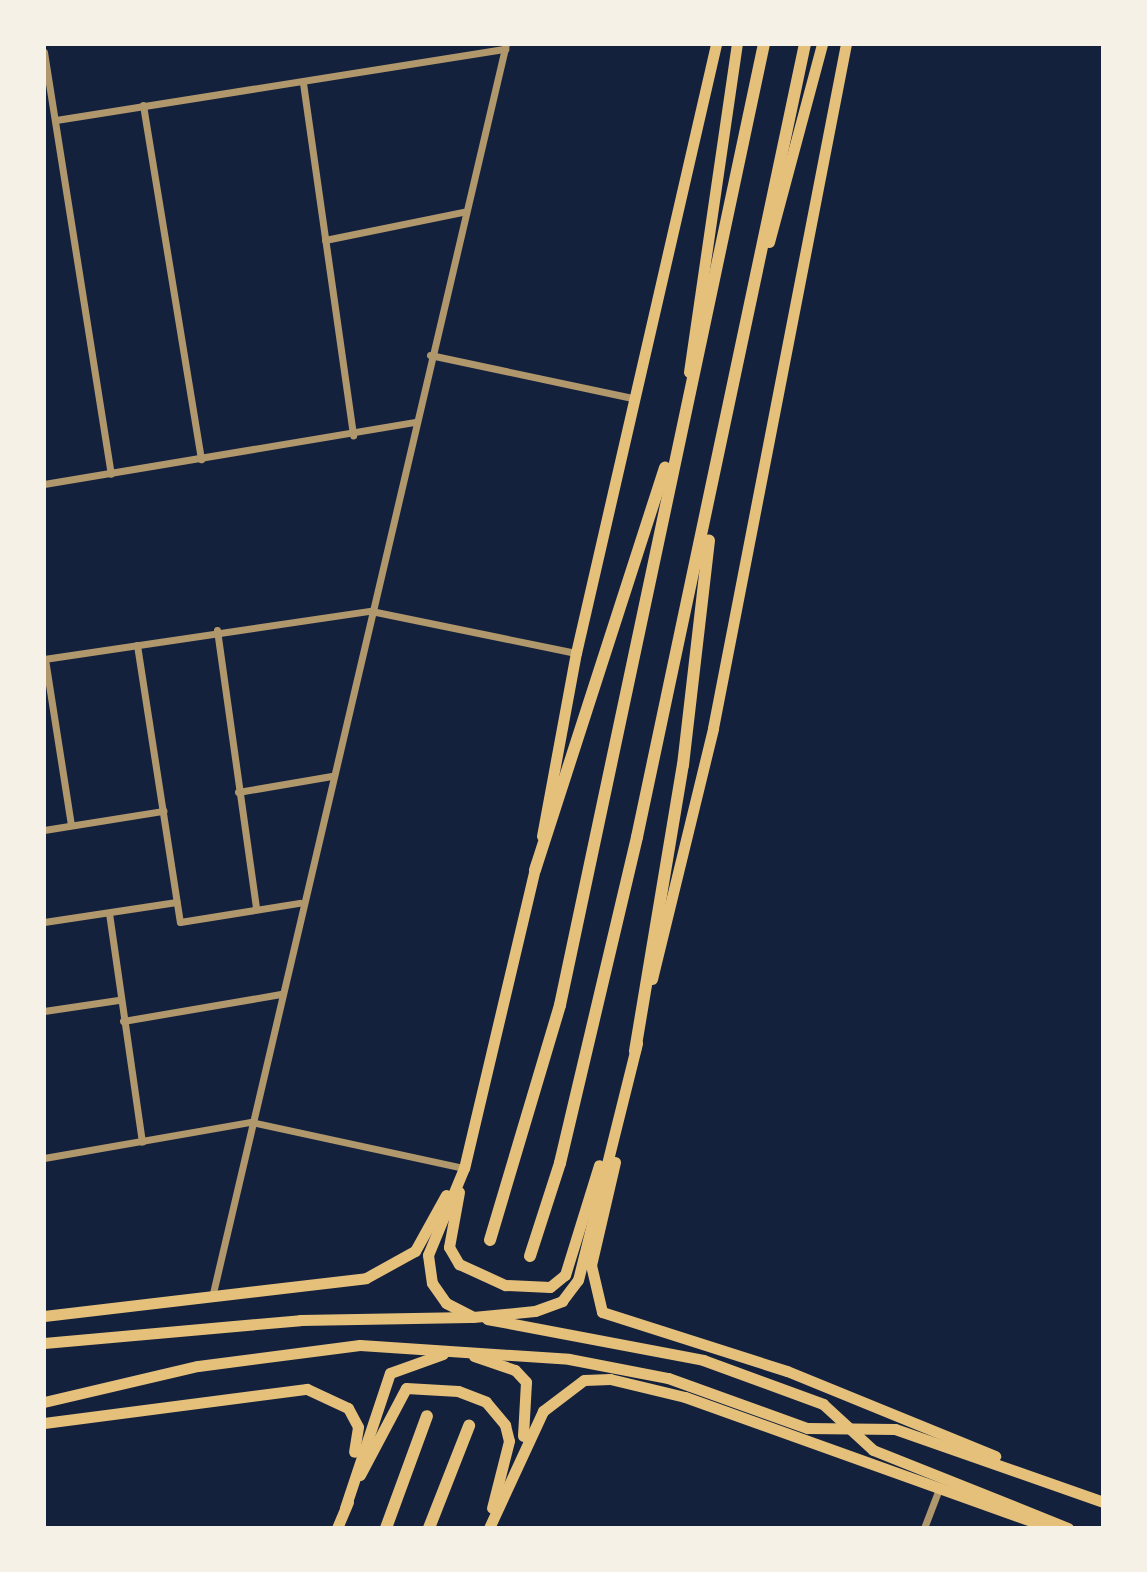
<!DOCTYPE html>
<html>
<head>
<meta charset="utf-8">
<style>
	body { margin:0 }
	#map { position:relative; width:1147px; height:1572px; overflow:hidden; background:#14213d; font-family:"Fira Sans Condensed",sans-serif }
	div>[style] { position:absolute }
	.minor>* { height:7px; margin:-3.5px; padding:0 3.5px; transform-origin:3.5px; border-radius:3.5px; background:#b1986c }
	.primary>* { height:11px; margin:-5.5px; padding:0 5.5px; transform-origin:5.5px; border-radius:5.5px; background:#e5c07b }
	.motorway>* { height:12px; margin:-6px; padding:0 6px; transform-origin:6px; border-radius:6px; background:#e5c07b }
	span { translate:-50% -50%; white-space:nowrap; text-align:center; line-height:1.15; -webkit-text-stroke:7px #f6f1e7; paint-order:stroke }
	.frame { position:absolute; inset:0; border:46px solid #f6f1e7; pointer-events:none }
</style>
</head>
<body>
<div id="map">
	<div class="minor">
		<i style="left:44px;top:52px;width:427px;rotate:81deg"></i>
		<i style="left:303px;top:83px;width:356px;rotate:81.9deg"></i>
		<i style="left:143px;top:105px;width:359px;rotate:80.7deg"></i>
		<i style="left:56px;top:120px;width:455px;rotate:-9deg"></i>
		<i style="left:325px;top:240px;width:141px;rotate:-11.5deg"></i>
		<i style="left:430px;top:355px;width:208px;rotate:12deg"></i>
		<i style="left:44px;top:484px;width:375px;rotate:-9.5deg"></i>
		<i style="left:217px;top:630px;width:282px;rotate:82deg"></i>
		<i style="left:137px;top:645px;width:280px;rotate:81.2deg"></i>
		<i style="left:180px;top:922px;width:121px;rotate:-9.1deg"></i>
		<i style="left:44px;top:659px;width:331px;rotate:-8.4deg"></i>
		<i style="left:371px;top:611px;width:209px;rotate:11.6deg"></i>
		<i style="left:45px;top:659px;width:168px;rotate:81.1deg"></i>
		<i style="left:238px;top:792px;width:95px;rotate:-9.7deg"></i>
		<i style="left:44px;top:830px;width:121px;rotate:-9.1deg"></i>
		<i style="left:109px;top:913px;width:231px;rotate:81.8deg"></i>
		<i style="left:44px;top:922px;width:134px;rotate:-8.6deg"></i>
		<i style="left:44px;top:1011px;width:75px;rotate:-8.5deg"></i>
		<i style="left:123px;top:1021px;width:160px;rotate:-9.7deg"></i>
		<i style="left:44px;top:1158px;width:210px;rotate:-9.9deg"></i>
		<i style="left:251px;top:1122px;width:218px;rotate:12.2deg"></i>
		<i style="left:213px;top:1293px;width:1283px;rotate:-76.8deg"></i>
		<i style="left:924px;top:1528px;width:42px;rotate:-69deg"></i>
	</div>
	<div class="primary">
		<i style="left:769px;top:242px;width:205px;rotate:-75deg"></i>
		<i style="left:689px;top:372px;width:331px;rotate:-81.7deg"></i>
		<i style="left:542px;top:836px;width:186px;rotate:-79.5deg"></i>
		<i style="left:576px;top:653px;width:625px;rotate:-77.05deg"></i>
		<i style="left:536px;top:864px;width:312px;rotate:103.3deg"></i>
		<i style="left:464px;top:1168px;width:94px;rotate:112.5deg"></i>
		<i style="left:428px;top:1255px;width:28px;rotate:82deg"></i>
		<i style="left:432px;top:1283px;width:24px;rotate:55deg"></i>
		<i style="left:446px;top:1303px;width:30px;rotate:27deg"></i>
		<i style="left:473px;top:1317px;width:62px;rotate:-5.5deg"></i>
		<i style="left:535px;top:1311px;width:29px;rotate:-20deg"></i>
		<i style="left:562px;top:1301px;width:26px;rotate:-53deg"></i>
		<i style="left:578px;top:1280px;width:244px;rotate:-76deg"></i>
		<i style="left:652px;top:979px;width:258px;rotate:-76.3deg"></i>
		<i style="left:713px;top:728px;width:697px;rotate:-79deg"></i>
		<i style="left:615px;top:1162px;width:106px;rotate:103.1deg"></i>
		<i style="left:591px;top:1265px;width:48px;rotate:76.8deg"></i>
		<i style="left:602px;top:1312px;width:194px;rotate:17.7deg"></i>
		<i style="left:787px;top:1371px;width:225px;rotate:22.2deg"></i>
		<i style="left:459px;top:1192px;width:56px;rotate:100.3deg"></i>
		<i style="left:449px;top:1247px;width:20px;rotate:60deg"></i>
		<i style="left:459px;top:1264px;width:51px;rotate:24.5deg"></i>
		<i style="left:505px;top:1285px;width:45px;rotate:2.5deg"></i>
		<i style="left:550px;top:1287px;width:19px;rotate:-39deg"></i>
		<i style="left:565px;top:1275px;width:115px;rotate:-72.8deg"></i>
		<i style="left:44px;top:1316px;width:324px;rotate:-6.7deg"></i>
		<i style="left:366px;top:1278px;width:56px;rotate:-28.9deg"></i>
		<i style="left:415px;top:1251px;width:64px;rotate:-61deg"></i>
		<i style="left:487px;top:1319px;width:220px;rotate:10.7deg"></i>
		<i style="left:703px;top:1360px;width:128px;rotate:20.1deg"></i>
		<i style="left:823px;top:1404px;width:68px;rotate:42.6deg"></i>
		<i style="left:873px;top:1450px;width:210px;rotate:21.8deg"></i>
		<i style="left:44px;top:1343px;width:257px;rotate:-5.1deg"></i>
		<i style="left:300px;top:1320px;width:170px;rotate:-1deg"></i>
		<i style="left:474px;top:1356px;width:43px;rotate:18.9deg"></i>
		<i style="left:515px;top:1370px;width:16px;rotate:47deg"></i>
		<i style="left:526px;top:1382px;width:54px;rotate:93.2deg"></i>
		<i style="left:44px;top:1402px;width:158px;rotate:-13.2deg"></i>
		<i style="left:198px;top:1366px;width:163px;rotate:-7.4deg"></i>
		<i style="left:360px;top:1345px;width:209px;rotate:3.8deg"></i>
		<i style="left:569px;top:1359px;width:101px;rotate:10.9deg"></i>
		<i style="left:668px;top:1378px;width:148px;rotate:19.8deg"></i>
		<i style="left:807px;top:1428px;width:88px;rotate:0.7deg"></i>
		<i style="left:895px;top:1429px;width:220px;rotate:19.3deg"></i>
		<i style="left:44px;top:1423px;width:265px;rotate:-7.4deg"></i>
		<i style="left:307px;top:1389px;width:45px;rotate:24.9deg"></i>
		<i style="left:348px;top:1408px;width:21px;rotate:62deg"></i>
		<i style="left:358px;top:1427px;width:25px;rotate:99deg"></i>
		<i style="left:360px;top:1475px;width:98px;rotate:-62.1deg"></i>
		<i style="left:406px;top:1388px;width:52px;rotate:3.3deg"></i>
		<i style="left:458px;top:1391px;width:30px;rotate:21deg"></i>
		<i style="left:486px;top:1402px;width:30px;rotate:50deg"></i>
		<i style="left:505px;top:1425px;width:16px;rotate:76deg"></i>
		<i style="left:509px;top:1441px;width:69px;rotate:104.2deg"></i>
		<i style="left:345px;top:1508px;width:142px;rotate:-71.6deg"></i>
		<i style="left:390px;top:1373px;width:56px;rotate:-19.7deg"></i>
		<i style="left:337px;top:1528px;width:28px;rotate:-67deg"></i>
		<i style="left:489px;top:1528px;width:129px;rotate:-65.2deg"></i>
		<i style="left:543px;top:1411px;width:51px;rotate:-37.1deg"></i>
		<i style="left:584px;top:1380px;width:26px;rotate:-2deg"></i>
		<i style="left:610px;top:1379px;width:77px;rotate:13.5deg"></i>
		<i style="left:685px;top:1397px;width:383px;rotate:19.7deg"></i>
	</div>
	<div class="motorway">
		<i style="left:535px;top:870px;width:423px;rotate:-72.1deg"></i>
		<i style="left:635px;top:1051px;width:290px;rotate:-80.5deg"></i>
		<i style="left:683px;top:765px;width:226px;rotate:-83.4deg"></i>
		<i style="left:490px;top:1240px;width:245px;rotate:-73.4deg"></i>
		<i style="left:560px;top:1005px;width:982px;rotate:-78.02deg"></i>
		<i style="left:530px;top:1256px;width:98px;rotate:-72.1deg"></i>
		<i style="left:560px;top:1163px;width:335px;rotate:-76.7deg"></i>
		<i style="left:637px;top:837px;width:811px;rotate:-78.04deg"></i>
		<i style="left:386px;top:1528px;width:119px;rotate:-69.9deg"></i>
		<i style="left:429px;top:1528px;width:110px;rotate:-68.6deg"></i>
	</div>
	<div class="frame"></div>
</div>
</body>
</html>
